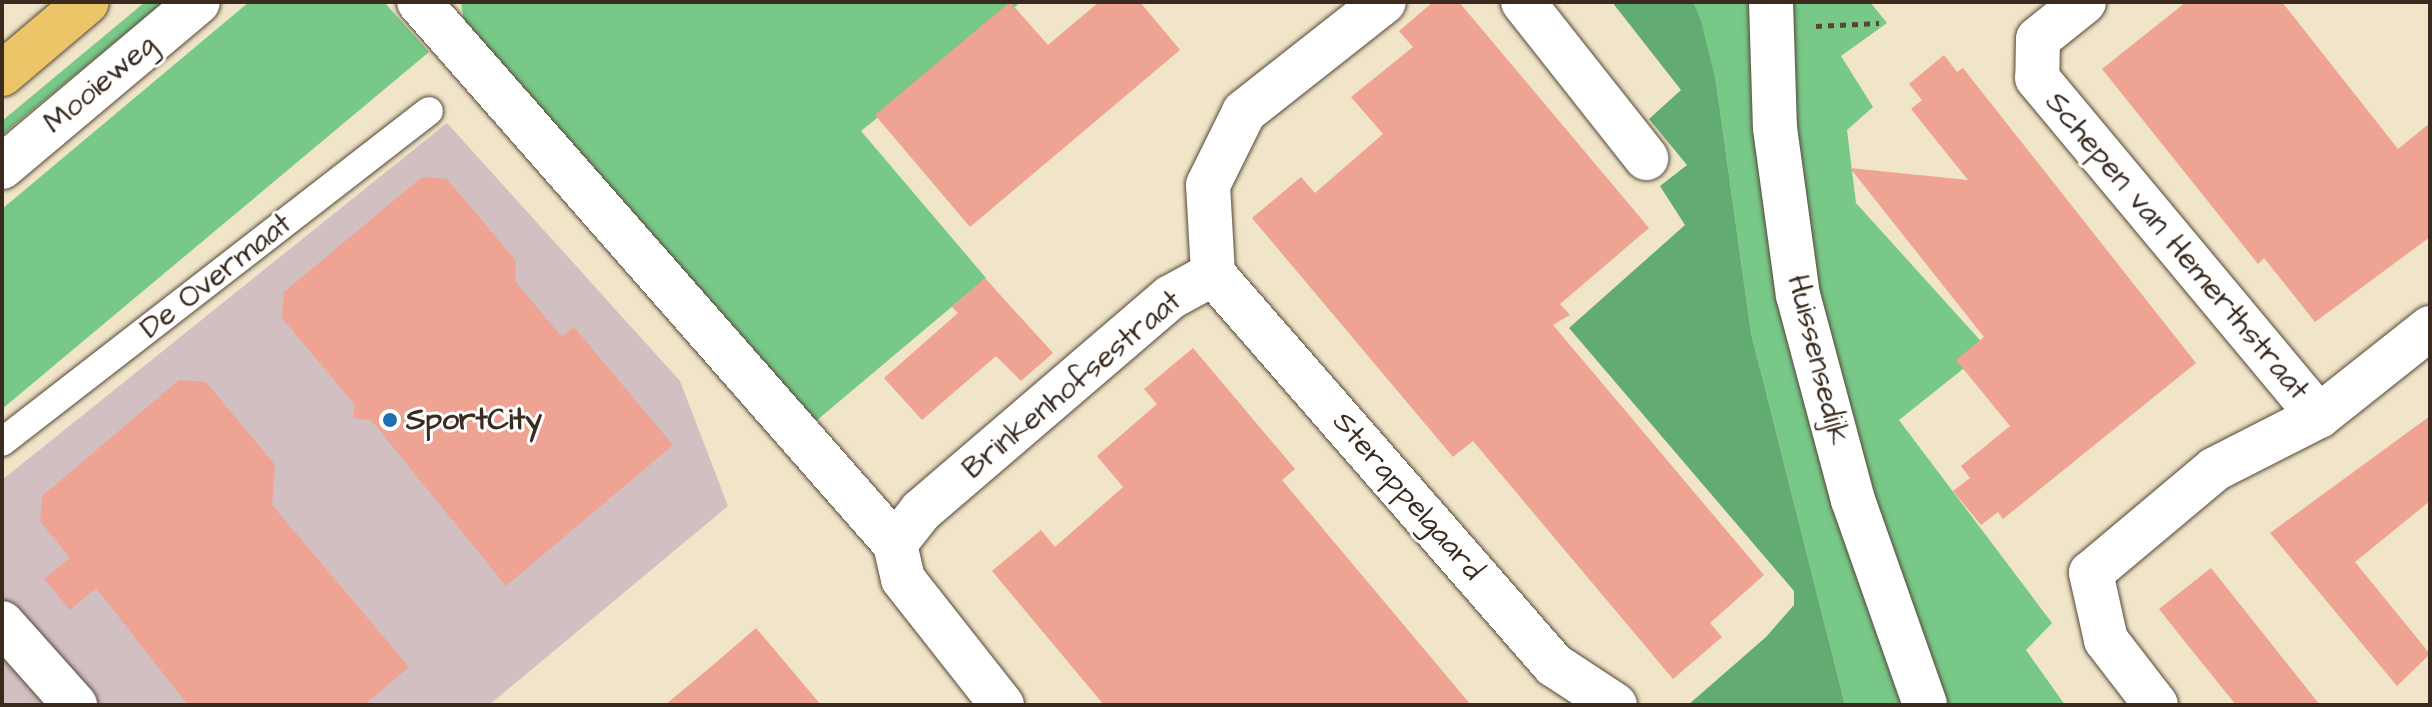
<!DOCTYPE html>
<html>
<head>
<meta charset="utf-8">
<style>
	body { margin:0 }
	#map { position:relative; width:2432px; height:707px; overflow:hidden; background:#f0e5c8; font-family:"Architects Daughter",sans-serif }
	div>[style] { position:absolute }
	.industrial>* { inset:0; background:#d2bfc1 }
	.green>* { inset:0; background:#78c888 }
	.forest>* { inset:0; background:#62ac74 }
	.building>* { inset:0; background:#efa392 }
	.path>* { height:5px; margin-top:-2.5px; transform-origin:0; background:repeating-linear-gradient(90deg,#564638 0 6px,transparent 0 12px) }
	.roads { filter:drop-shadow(0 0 2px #564638) drop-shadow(0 0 2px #564638) }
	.service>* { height:28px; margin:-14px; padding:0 14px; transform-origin:14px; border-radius:14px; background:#fff }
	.minor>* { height:44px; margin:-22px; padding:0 22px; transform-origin:22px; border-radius:22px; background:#fff }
	.motorway>* { height:44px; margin:-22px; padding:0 22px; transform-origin:22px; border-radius:22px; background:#edc569 }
	.dots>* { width:22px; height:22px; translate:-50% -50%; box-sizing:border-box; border:4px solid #fff; border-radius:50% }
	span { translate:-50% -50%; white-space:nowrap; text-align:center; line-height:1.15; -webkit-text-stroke:6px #fff; paint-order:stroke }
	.street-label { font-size:30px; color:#3b2a1e }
	.poi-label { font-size:30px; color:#3b2a1e; font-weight:700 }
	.left { translate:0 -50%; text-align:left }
	.frame { position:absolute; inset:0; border:4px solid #3b2a1e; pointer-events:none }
</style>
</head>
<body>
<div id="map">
	<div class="industrial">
		<i style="clip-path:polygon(447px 123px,680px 381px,728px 506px,489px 705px,2px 705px,2px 480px)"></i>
	</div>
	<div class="green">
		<i style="clip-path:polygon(145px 2px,164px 2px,2px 135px,2px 121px)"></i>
		<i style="clip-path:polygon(249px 2px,384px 2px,429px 52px,2px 409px,2px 209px)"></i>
		<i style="clip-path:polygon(461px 2px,1021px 2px,861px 131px,986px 278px,810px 426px,464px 22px)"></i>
		<i style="clip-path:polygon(1693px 2px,1752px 2px,1904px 705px,1845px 705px,1751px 333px,1716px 82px)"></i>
		<i style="clip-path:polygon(1786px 2px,1870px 2px,1887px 23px,1841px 56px,1873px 107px,1847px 130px,1856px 203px,1988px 349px,1899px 420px,2052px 623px,2026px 650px,2065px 705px,1943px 705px,1857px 445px,1809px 256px)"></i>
	</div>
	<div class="forest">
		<i style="clip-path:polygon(1612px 2px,1693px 2px,1701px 21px,1716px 82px,1751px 333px,1845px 705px,1688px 705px,1766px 637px,1794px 605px,1794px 591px,1569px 328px,1685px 225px,1660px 186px,1687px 165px,1649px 119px,1681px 90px)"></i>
	</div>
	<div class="building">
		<i style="clip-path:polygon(1010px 2px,1048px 45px,1099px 2px,1140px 2px,1180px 50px,970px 227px,875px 115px)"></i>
		<i style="clip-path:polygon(1433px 2px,1459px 2px,1649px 228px,1560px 304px,1570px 315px,1553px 325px,1764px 575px,1710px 623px,1722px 637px,1673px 679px,1473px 441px,1453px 457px,1252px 218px,1301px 177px,1315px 193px,1383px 134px,1351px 97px,1413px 47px,1399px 31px)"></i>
		<i style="clip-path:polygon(2186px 2px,2282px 2px,2398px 149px,2430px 123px,2430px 237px,2315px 322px,2264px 258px,2258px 264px,2102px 69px)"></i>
		<i style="clip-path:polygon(1944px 55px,1957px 72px,1963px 68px,2196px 363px,2003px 519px,1998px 512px,1981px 525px,1953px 491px,1970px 478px,1961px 466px,2010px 426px,1956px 360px,1984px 337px,1850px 168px,1968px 180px,1911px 109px,1922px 100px,1909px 84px)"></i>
		<i style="clip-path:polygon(422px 177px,447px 179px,516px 261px,515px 281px,562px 337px,574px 327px,673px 445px,506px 586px,371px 420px,353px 418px,355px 405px,282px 318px,284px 292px)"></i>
		<i style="clip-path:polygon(985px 278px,1053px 353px,1021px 381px,996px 356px,922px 420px,884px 378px,958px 313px,952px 307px)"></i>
		<i style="clip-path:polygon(1193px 348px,1295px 469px,1282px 480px,1471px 705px,1104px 705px,992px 571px,1041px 530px,1055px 547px,1123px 487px,1097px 456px,1157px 404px,1144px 389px)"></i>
		<i style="clip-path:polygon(179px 380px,206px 382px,275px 465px,272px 505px,409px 667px,364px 705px,188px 705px,96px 588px,70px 610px,44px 579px,70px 558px,40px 521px,42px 496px)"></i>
		<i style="clip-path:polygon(2430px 416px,2430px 501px,2355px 562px,2430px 654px,2397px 686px,2270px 533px)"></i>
		<i style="clip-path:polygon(2211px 568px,2320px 705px,2236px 705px,2186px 643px,2159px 609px)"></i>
		<i style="clip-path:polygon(756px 628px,821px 705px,665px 705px,713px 665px)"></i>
	</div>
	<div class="path">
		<i style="left:1816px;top:26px;width:63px;rotate:-2.7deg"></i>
	</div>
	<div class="roads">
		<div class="service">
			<i style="left:2px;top:442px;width:540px;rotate:-37.78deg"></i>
		</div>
		<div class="minor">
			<i style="left:419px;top:2px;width:721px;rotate:48.71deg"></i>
			<i style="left:1523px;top:2px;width:199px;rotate:51.7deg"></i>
			<i style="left:1771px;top:2px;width:126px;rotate:88.2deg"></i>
			<i style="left:1775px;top:128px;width:169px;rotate:82.2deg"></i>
			<i style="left:1798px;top:295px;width:212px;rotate:75deg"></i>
			<i style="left:1853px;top:500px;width:217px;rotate:70.6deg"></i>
			<i style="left:2084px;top:2px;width:59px;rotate:141.2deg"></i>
			<i style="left:2038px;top:39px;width:39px;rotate:91deg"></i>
			<i style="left:2037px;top:78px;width:440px;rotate:50.2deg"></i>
			<i style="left:2px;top:167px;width:256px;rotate:-40.1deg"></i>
			<i style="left:1213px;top:274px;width:519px;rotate:48.91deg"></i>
			<i style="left:1554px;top:665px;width:73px;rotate:33.3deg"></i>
			<i style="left:1213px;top:274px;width:89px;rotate:-93.2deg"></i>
			<i style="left:1208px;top:185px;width:81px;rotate:-63.7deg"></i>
			<i style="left:1244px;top:112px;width:178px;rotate:-38.2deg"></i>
			<i style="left:2px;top:623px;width:110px;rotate:48.3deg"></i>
			<i style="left:1002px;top:705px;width:160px;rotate:-128.2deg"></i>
			<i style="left:903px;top:579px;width:36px;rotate:-103deg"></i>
			<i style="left:895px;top:544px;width:42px;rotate:-51.8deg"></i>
			<i style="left:921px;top:511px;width:329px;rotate:-40.6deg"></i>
			<i style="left:1171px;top:297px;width:48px;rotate:-28.7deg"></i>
			<i style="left:2156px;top:705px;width:82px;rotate:-127.6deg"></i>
			<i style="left:2106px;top:640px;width:69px;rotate:-102.6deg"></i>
			<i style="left:2091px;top:573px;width:162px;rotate:-40deg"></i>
			<i style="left:2215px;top:469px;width:117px;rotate:-27deg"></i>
			<i style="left:2319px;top:416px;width:142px;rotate:-38.4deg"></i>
		</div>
		<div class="motorway">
			<i style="left:2px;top:74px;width:111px;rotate:-40.3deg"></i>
		</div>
	</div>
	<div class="dots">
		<i style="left:390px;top:420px;background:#1f6fb2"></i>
	</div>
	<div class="street-label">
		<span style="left:100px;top:84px;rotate:-40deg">Mooieweg</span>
		<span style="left:2177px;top:246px;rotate:50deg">Schepen van Hemerthstraat</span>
		<span style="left:216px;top:276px;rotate:-38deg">De Overmaat</span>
		<span style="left:1818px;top:360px;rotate:76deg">Huissensedijk</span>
		<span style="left:1072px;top:385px;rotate:-40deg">Brinkenhofsestraat</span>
		<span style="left:1408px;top:496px;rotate:49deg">Sterappelgaard</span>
	</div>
	<div class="poi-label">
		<span class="left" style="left:406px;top:420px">SportCity</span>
	</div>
	<div class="frame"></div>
</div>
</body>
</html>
